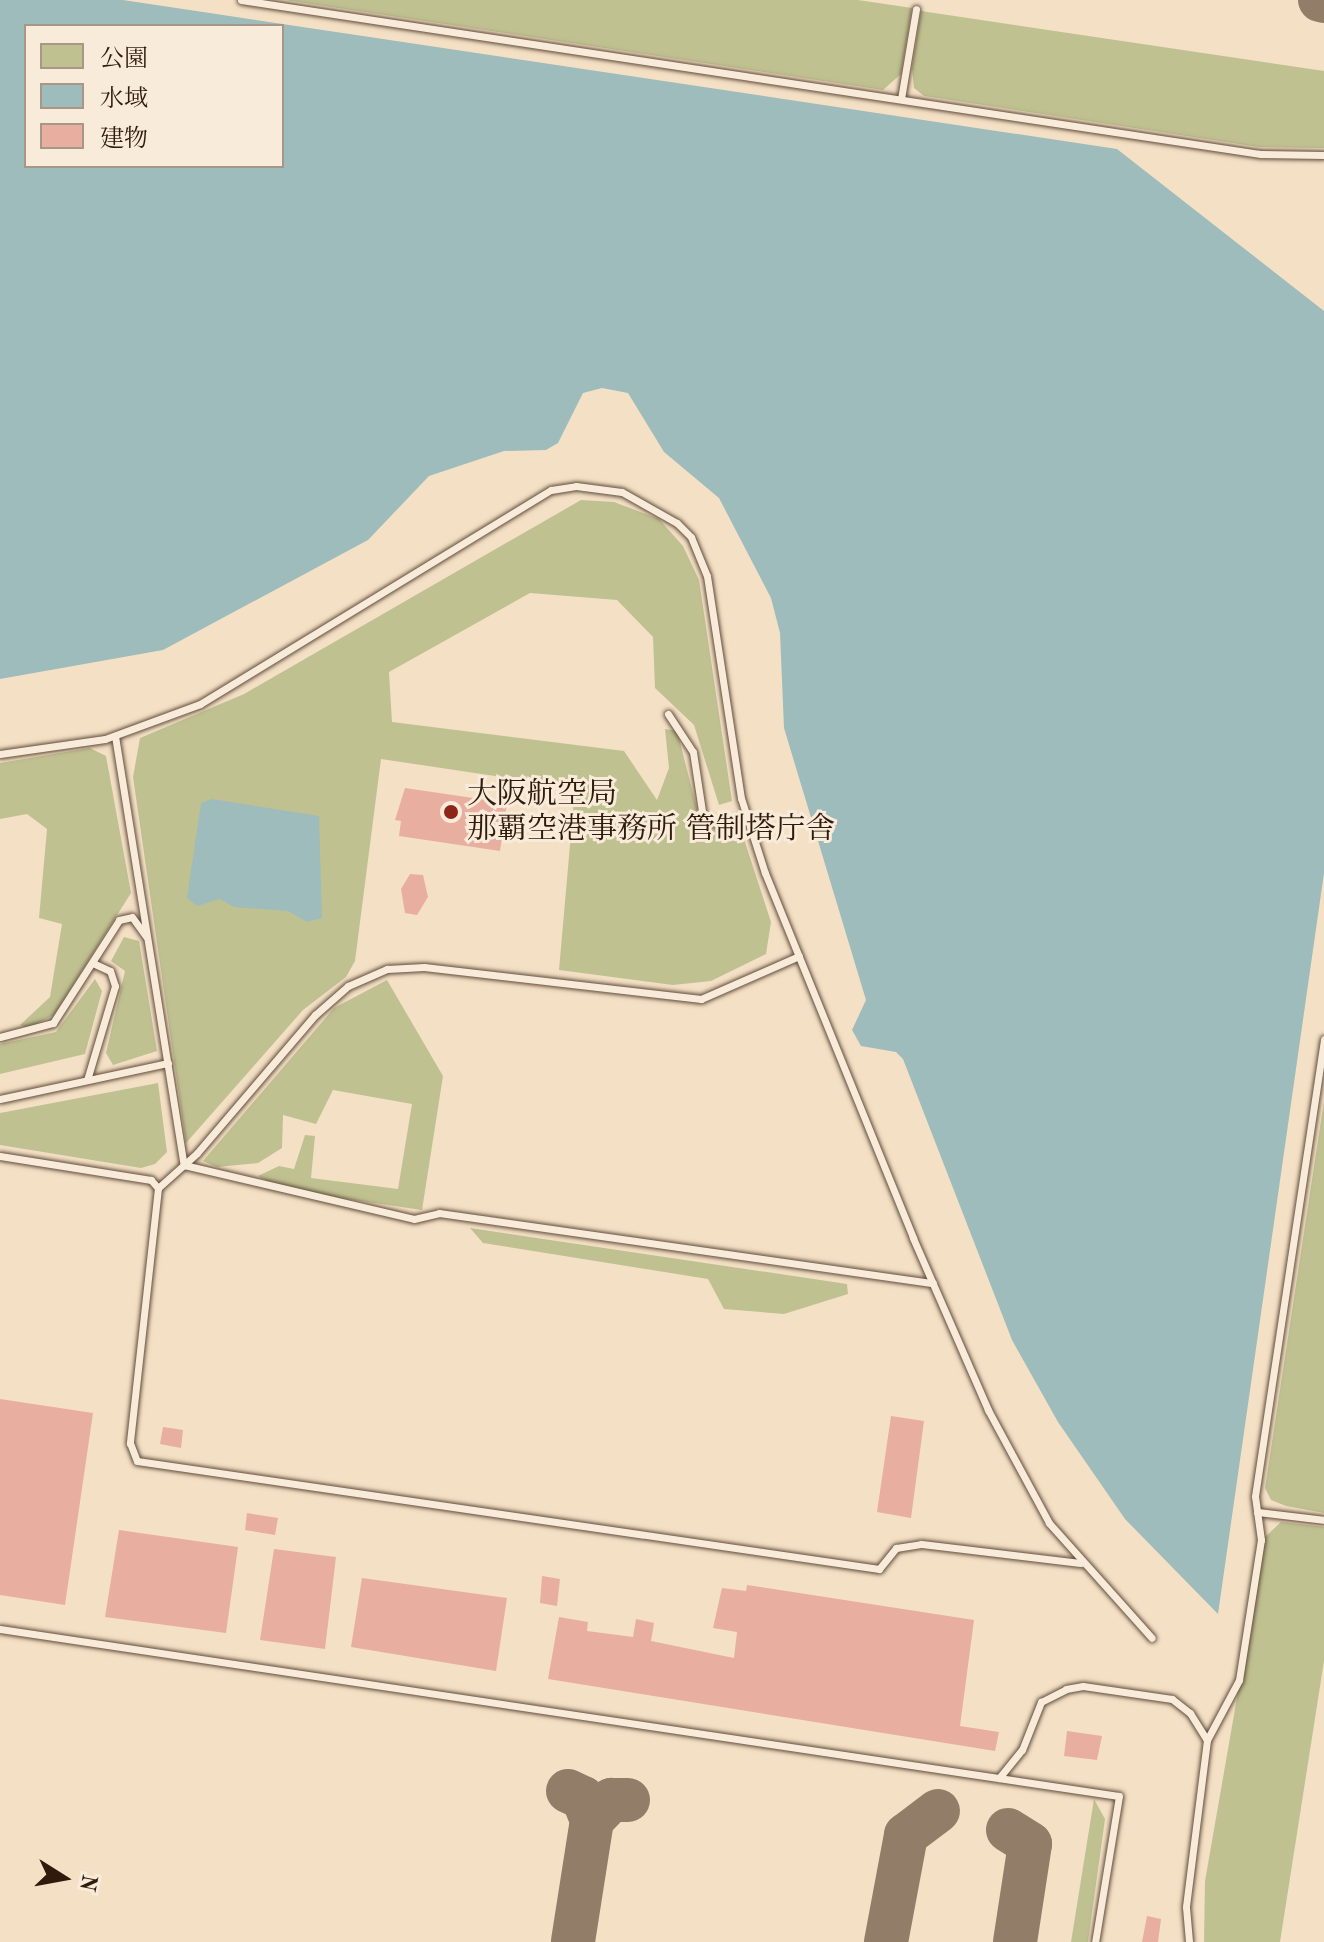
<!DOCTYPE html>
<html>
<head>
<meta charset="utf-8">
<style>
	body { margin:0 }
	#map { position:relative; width:1324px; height:1942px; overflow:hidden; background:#f4e0c5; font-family:"Old Standard TT","Noto Serif JP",serif }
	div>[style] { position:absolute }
	.green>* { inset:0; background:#c0c191 }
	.water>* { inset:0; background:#9dbcbb }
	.taxiway>* { height:44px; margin:-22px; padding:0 22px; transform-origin:22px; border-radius:22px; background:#927d68 }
	.building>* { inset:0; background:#e8aea0 }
	.roads { filter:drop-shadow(0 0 2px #604c3a) drop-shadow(0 0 2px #604c3a) }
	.lane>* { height:7px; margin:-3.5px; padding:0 3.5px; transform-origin:3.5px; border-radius:3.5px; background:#f8ebd9 }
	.dots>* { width:22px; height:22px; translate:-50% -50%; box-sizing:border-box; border:4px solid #f8ebd9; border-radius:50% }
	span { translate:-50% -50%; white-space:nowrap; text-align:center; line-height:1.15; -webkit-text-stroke:6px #f8ebd9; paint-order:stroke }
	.poi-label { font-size:30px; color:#2f1a0b }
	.left { translate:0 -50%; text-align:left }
	.legend { position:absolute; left:24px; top:24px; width:260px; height:144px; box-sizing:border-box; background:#f8ebd9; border:2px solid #a89787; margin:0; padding:10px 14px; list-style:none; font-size:24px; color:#2f1a0b }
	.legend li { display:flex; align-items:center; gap:16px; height:40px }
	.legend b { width:40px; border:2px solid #a89787 }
	.north { position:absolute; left:24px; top:1838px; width:80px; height:80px; -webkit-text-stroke:6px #f8ebd9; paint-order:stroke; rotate:101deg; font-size:22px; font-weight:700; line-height:32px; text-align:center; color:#2f1a0b }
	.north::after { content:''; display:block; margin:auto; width:28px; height:36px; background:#2f1a0b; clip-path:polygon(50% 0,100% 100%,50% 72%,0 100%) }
</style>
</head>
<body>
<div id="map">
	<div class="green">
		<i style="clip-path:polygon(285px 0,858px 0,912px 8px,901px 74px,883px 90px)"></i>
		<i style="clip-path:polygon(921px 11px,1324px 71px,1324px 148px,1259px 147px,924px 96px,914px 88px,912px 68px)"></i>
		<i style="clip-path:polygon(581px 500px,614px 502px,659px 519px,683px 546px,699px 580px,732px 801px,719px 805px,694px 725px,655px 688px,653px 637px,617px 600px,530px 593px,389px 672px,392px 722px,624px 751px,657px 800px,669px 768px,665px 729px,677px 731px,701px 824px,743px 836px,771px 922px,766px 954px,711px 981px,673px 985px,559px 970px,575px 788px,381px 759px,355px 961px,346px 977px,303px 1010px,186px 1143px,133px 777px,140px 738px,244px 694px)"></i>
		<i style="clip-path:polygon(90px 748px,106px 756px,131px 893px,54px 1015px,28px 1028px,20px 1025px,50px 997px,62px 924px,39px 918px,47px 829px,27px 814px,0 819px,0 763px)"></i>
		<i style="clip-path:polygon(124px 937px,139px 941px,157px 1051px,113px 1065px,106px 1053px,125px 971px,111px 961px)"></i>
		<i style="clip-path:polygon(95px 979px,102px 991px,85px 1054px,0 1074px,0 1044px,56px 1032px)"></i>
		<i style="clip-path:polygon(387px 980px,443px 1076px,422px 1210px,285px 1190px,258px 1176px,279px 1166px,294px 1169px,305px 1135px,315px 1136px,311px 1178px,398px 1189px,412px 1104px,333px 1090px,316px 1124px,283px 1115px,282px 1148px,258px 1163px,217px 1167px,203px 1161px,334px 1008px)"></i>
		<i style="clip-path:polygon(158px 1083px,167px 1152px,155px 1164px,141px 1168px,0 1145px,0 1113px)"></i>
		<i style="clip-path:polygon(1324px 1101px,1324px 1513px,1286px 1506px,1271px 1500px,1265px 1488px)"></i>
		<i style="clip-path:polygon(470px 1228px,847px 1284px,848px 1294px,784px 1314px,724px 1309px,708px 1279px,483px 1243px)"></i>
		<i style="clip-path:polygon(1281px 1522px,1324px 1527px,1324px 1661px,1280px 1942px,1204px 1942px,1205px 1881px,1265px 1537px)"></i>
		<i style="clip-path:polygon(1094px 1799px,1105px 1819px,1088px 1942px,1071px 1942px)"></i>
	</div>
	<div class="water">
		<i style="clip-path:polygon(evenodd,0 0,123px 0,1117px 149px,1324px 311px,1324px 873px,1218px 1614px,1125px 1519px,1058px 1422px,1012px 1340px,903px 1059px,896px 1052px,861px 1046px,852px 1030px,866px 1000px,784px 728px,780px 633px,771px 598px,719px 498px,664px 452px,628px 393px,602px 388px,583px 393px,558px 443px,546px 450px,504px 451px,429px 476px,368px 540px,163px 650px,0 679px,0 0,282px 26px,282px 166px,26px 166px,26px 26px,282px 26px)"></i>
		<i style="clip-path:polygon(212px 799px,319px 816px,322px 918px,307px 922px,288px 911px,234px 907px,220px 899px,197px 906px,187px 898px,201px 803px)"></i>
	</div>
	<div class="taxiway">
		<i style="left:1320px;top:0;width:4px;rotate:14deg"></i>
		<i style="left:568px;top:1791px;width:17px;rotate:25deg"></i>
		<i style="left:583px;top:1798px;width:24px;rotate:68deg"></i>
		<i style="left:592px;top:1820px;width:123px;rotate:98.9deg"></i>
		<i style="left:592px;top:1820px;width:28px;rotate:-46deg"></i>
		<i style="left:611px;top:1800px;width:17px"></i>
		<i style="left:1008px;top:1830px;width:26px;rotate:32deg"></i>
		<i style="left:1030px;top:1844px;width:99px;rotate:98.7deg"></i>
		<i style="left:886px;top:1942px;width:109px;rotate:-79.4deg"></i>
		<i style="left:906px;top:1835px;width:40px;rotate:-37deg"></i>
	</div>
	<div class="building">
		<i style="clip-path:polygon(405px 788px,507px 803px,500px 851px,399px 836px,401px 821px,395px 820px)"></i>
		<i style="clip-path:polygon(410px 874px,423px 875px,428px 897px,417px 915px,405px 913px,401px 889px)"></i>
		<i style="clip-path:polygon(0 1399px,93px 1413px,65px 1605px,0 1595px)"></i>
		<i style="clip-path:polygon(891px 1416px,924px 1421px,911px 1518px,877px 1512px)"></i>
		<i style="clip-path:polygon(163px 1427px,183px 1430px,181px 1448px,160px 1444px)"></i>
		<i style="clip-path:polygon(247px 1513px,278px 1518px,275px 1535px,245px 1530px)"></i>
		<i style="clip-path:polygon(119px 1530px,238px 1547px,226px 1633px,105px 1617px)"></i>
		<i style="clip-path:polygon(274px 1549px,336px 1557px,325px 1649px,260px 1640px)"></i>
		<i style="clip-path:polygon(542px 1576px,560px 1579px,557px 1606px,540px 1603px)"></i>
		<i style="clip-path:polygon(362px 1578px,507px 1598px,496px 1671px,351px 1647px)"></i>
		<i style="clip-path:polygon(747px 1585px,974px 1620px,960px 1726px,999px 1732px,995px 1751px,548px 1679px,559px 1617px,588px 1622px,587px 1631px,633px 1637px,636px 1619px,654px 1623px,651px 1641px,734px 1658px,737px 1632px,713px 1628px,722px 1588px,746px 1591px)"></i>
		<i style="clip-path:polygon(1067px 1731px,1102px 1736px,1097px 1760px,1064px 1756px)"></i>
		<i style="clip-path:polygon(1147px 1916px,1161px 1919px,1158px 1942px,1142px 1942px)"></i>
	</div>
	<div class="roads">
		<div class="lane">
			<i style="left:241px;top:0;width:1032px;rotate:8.59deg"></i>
			<i style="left:1261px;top:154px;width:63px;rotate:0.9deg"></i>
			<i style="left:901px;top:99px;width:91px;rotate:-80.5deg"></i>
			<i style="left:668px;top:714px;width:45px;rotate:56.7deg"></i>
			<i style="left:693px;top:752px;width:66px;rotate:81.3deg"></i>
			<i style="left:703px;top:817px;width:17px;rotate:24deg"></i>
			<i style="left:719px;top:824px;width:29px;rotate:-12deg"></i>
			<i style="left:115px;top:736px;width:435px;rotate:80.9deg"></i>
			<i style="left:184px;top:1165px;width:236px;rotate:13.2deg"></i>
			<i style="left:414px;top:1219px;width:26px;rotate:-13deg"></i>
			<i style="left:439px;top:1213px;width:499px;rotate:8.1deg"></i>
			<i style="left:0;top:754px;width:106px;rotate:-8.1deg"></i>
			<i style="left:105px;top:739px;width:101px;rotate:-20.2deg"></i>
			<i style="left:200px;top:704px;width:411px;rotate:-31.4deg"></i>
			<i style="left:551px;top:490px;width:25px;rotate:-9deg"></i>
			<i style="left:576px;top:486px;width:46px;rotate:7.4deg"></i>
			<i style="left:622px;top:492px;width:63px;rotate:29.4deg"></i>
			<i style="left:677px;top:523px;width:20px;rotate:45deg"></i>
			<i style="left:691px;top:537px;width:42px;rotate:67.7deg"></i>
			<i style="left:707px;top:576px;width:225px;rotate:81.3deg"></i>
			<i style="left:741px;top:798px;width:79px;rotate:72.3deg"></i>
			<i style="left:765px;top:873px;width:394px;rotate:67.9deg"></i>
			<i style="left:913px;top:1238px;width:188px;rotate:66.4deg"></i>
			<i style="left:988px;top:1410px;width:128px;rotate:61.6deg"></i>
			<i style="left:1049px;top:1523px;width:154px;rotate:48.2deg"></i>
			<i style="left:0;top:1037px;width:55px;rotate:-14.8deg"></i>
			<i style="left:53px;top:1023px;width:122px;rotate:-57.3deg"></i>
			<i style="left:119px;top:920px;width:13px;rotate:-13deg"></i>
			<i style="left:132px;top:917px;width:24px;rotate:54deg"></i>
			<i style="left:87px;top:1080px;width:98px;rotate:-73.4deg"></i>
			<i style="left:115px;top:986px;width:16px;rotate:-108deg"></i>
			<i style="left:110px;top:971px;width:19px;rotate:-155deg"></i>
			<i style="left:0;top:1099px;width:172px;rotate:-12.1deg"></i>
			<i style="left:0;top:1156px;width:153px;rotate:9deg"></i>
			<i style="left:151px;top:1180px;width:11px;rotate:49deg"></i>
			<i style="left:158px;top:1188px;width:257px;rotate:96.3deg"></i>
			<i style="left:130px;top:1443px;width:19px;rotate:69deg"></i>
			<i style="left:137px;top:1461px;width:750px;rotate:8.28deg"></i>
			<i style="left:879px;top:1569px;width:27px;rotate:-51deg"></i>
			<i style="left:896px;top:1548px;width:25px;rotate:-9deg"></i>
			<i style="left:921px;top:1544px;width:161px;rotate:6.8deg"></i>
			<i style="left:158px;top:1188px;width:52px;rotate:-41.9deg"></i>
			<i style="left:197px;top:1153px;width:182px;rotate:-49.5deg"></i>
			<i style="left:315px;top:1015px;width:44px;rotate:-41.3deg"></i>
			<i style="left:348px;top:986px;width:43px;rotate:-23.6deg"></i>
			<i style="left:387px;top:969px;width:37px;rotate:-3deg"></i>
			<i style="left:424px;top:967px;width:279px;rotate:6.6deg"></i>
			<i style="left:701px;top:999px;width:107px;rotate:-23.7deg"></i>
			<i style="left:1257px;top:1512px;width:67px;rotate:6.8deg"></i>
			<i style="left:0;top:1629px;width:1131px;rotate:8.49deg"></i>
			<i style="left:1119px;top:1796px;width:148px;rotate:99.3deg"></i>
			<i style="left:1207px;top:1740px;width:68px;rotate:-61.9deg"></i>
			<i style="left:1239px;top:1680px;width:142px;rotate:-81.1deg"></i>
			<i style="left:1261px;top:1540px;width:44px;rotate:-97.8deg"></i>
			<i style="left:1255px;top:1496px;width:462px;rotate:-81.4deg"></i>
			<i style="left:999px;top:1778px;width:36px;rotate:-51deg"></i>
			<i style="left:1022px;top:1750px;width:52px;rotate:-68.4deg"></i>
			<i style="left:1041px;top:1702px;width:28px;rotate:-27deg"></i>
			<i style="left:1066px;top:1689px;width:17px;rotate:-10deg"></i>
			<i style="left:1083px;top:1686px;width:90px;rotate:8.3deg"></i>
			<i style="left:1172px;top:1699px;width:23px;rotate:38deg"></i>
			<i style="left:1190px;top:1713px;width:32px;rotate:58deg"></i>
			<i style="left:1207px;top:1740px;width:168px;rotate:97.2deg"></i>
			<i style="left:1186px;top:1907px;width:35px;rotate:85deg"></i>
		</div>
	</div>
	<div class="dots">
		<i style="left:451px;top:812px;background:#8f2418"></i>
	</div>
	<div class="poi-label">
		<span class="left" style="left:467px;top:812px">大阪航空局<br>那覇空港事務所 管制塔庁舎</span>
	</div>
	<ul class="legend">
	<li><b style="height:22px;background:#c0c191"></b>公園</li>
	<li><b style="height:22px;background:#9dbcbb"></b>水域</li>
	<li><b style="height:22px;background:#e8aea0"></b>建物</li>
	</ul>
	<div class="north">N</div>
</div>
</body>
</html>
